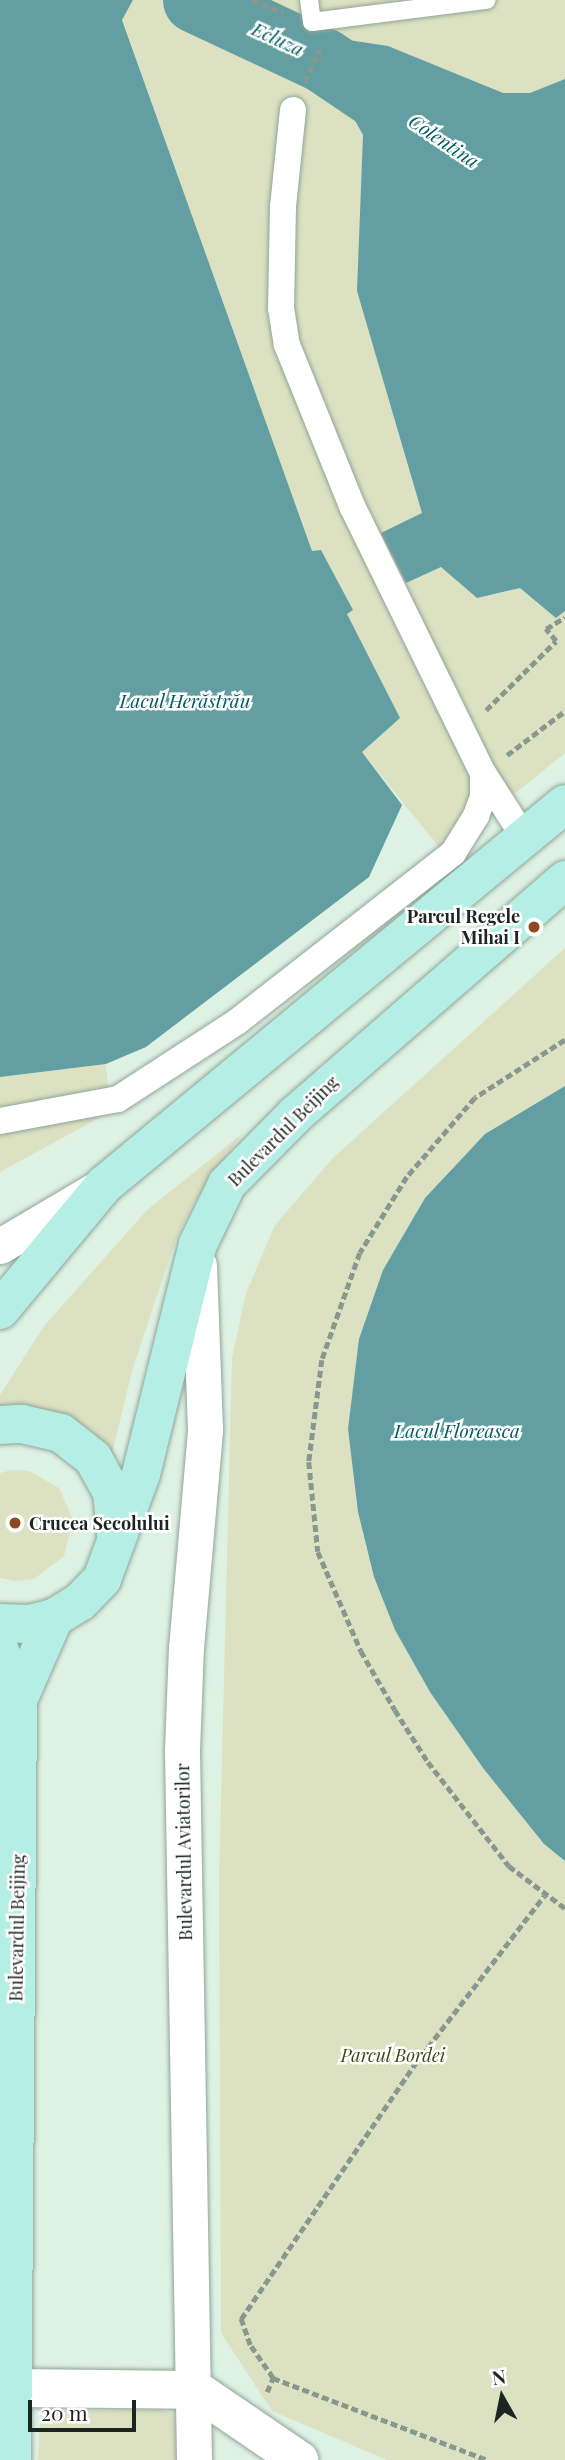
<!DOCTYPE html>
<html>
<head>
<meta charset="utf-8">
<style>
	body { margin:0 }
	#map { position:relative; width:565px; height:2460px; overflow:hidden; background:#def2e4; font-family:"Playfair Display",serif }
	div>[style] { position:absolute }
	.green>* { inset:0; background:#dce1c1 }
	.water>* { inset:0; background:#639fa2 }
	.river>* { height:65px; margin:-32.5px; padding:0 32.5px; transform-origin:32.5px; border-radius:32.5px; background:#639fa2 }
	.path>* { height:4.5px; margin-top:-2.25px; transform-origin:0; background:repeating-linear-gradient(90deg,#89988e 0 7px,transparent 0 10.5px) }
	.roads { filter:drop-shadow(0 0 2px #91a498) drop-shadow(0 0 2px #91a498) }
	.service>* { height:18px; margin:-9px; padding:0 9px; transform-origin:9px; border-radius:9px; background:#fff }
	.pedestrian>* { height:26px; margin:-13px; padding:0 13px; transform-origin:13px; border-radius:13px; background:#fff }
	.minor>* { height:35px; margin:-17.5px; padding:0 17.5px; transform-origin:17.5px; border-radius:17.5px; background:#fff }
	.tertiary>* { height:38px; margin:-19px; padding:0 19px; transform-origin:19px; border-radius:19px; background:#fff }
	.secondary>* { height:38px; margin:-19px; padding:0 19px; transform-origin:19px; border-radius:19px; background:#b4eee5 }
	.dots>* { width:19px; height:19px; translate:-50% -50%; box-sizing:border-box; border:4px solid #fff; border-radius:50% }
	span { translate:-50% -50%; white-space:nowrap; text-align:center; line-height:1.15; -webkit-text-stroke:5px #fff; paint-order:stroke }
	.poi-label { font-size:18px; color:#1d2520; font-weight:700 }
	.right { translate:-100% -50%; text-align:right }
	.left { translate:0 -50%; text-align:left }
	.street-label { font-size:18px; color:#1d2520 }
	.park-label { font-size:18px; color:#434711; font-style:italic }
	.water-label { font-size:19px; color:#005d61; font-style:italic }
	.north { position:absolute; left:467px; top:2362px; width:70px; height:70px; -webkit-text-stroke:5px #fff; paint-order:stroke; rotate:351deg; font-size:19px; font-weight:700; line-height:28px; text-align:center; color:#1d2520 }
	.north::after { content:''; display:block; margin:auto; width:24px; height:32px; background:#1d2520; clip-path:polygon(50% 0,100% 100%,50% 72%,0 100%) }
	.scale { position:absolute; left:28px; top:2400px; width:108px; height:32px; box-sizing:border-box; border:4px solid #1d2520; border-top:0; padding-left:9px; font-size:21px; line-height:24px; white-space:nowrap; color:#1d2520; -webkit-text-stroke:5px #fff; paint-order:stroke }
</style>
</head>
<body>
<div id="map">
	<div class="green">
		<i style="clip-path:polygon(133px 0,565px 0,565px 753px,443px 852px,362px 752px,347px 613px,352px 610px,320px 550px,312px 552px,122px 19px)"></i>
		<i style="clip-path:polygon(565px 948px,565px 1086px,485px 1134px,425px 1198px,383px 1270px,348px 1429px,358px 1512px,374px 1577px,395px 1630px,430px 1692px,483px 1768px,544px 1844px,565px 1861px,565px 2460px,387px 2460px,272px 2411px,221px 2333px,219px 1878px,232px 1358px,246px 1293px,275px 1225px,333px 1158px)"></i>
		<i style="clip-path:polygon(106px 1064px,110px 1112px,0 1172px,0 1077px)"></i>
		<i style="clip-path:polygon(242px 1134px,195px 1201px,176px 1239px,132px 1371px,112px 1454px,90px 1430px,61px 1413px,17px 1406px,0 1409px,0 1395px,44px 1326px,147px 1210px)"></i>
		<i style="clip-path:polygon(12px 1470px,29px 1471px,59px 1488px,73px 1520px,64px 1556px,34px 1579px,15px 1581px,0 1578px,0 1473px)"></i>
		<i style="clip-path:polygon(159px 2410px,172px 2413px,180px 2425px,178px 2460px,38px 2460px,40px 2420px,56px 2411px)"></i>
	</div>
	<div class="water">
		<i style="clip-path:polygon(0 0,133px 0,122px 20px,312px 551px,321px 550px,353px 610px,347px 614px,400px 718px,362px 752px,402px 805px,369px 877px,146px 1047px,106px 1064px,0 1077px)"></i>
		<i style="clip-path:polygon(335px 38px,388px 46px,503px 93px,530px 93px,565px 79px,565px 611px,556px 618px,520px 588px,477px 598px,441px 567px,406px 583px,381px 533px,422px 513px,357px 291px,363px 135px,341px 95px,318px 74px)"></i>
		<i style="clip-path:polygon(565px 1086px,565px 1861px,544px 1844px,483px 1768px,430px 1692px,395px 1630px,374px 1577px,358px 1512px,348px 1429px,359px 1339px,383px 1270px,425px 1198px,485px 1134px)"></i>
	</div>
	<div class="river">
		<i style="left:195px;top:0;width:141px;rotate:25.1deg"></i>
		<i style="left:323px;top:60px;width:89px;rotate:34deg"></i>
	</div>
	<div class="path">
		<i style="left:252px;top:0;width:34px;rotate:21deg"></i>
		<i style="left:305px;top:82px;width:36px;rotate:-66deg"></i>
		<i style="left:486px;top:710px;width:98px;rotate:-44.6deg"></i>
		<i style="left:556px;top:641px;width:16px;rotate:-130deg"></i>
		<i style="left:546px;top:629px;width:22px;rotate:-32deg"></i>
		<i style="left:507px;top:755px;width:73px;rotate:-37.2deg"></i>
		<i style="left:565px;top:1040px;width:107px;rotate:147.2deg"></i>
		<i style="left:475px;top:1098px;width:104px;rotate:130.7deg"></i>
		<i style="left:407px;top:1177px;width:89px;rotate:121.7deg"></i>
		<i style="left:360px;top:1253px;width:114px;rotate:109.6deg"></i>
		<i style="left:322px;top:1360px;width:103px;rotate:97.3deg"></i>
		<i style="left:309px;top:1462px;width:90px;rotate:84.3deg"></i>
		<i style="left:318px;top:1552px;width:108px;rotate:66.5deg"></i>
		<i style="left:361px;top:1651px;width:68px;rotate:60deg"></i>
		<i style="left:395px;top:1710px;width:62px;rotate:57.6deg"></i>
		<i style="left:428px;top:1762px;width:132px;rotate:52.1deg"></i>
		<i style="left:509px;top:1866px;width:70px;rotate:36.9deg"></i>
		<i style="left:273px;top:2378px;width:40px;rotate:-124.9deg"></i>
		<i style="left:250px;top:2345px;width:28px;rotate:-109deg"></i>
		<i style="left:241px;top:2319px;width:309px;rotate:-55.7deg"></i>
		<i style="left:415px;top:2064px;width:212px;rotate:-52.5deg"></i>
		<i style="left:267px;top:2392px;width:15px;rotate:-67deg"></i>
		<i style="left:273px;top:2378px;width:230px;rotate:20.9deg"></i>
	</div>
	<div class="roads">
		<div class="service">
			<i style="left:309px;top:0;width:22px;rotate:82deg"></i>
			<i style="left:312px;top:22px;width:176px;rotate:-7.2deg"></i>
		</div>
		<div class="pedestrian">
			<i style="left:293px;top:110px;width:97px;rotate:95.9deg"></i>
			<i style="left:283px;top:206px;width:102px;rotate:91.1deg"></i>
			<i style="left:281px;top:308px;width:37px;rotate:81deg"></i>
			<i style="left:287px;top:345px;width:174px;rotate:68deg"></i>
			<i style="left:352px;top:506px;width:297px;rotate:63.9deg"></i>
			<i style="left:483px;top:773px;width:76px;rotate:57.4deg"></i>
			<i style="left:0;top:1121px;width:120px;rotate:-10.6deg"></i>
			<i style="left:118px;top:1099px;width:143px;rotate:-33deg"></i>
			<i style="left:238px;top:1021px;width:273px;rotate:-38deg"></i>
			<i style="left:453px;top:853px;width:44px;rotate:-58.1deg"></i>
			<i style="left:476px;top:816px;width:20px;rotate:-70deg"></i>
			<i style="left:483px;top:797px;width:24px;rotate:-90deg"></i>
		</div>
		<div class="minor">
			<i style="left:0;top:1246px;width:110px;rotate:-30.5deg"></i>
			<i style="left:194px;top:2460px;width:710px;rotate:-90.97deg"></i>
			<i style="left:182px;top:1750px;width:102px;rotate:-87.8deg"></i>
			<i style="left:186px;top:1648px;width:220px;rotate:-85deg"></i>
			<i style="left:205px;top:1429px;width:164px;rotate:-92.1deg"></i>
		</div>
		<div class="tertiary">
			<i style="left:12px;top:2388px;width:184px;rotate:0.6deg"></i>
			<i style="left:196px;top:2390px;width:125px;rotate:34.2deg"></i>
		</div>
		<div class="secondary">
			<i style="left:0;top:1310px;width:163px;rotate:-50.2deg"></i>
			<i style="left:104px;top:1185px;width:598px;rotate:-39.57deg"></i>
			<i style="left:0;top:1425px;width:22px;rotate:-3deg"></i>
			<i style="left:22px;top:1424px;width:40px;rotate:13deg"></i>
			<i style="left:61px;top:1433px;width:41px;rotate:38deg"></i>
			<i style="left:93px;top:1458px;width:39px;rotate:61deg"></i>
			<i style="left:112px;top:1492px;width:43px;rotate:84.7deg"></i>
			<i style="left:0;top:1623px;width:30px;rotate:2deg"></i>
			<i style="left:30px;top:1624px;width:25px;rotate:-14deg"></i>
			<i style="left:54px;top:1618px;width:31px;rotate:-32deg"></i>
			<i style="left:80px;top:1602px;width:32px;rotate:-46deg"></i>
			<i style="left:102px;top:1579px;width:112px;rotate:-69.6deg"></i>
			<i style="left:141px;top:1474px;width:237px;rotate:-76.1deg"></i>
			<i style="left:198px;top:1244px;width:67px;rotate:-64.2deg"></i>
			<i style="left:227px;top:1184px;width:98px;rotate:-45.4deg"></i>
			<i style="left:296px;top:1114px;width:357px;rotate:-41deg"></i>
			<i style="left:0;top:1651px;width:52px;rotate:69.8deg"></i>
			<i style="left:18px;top:1700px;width:760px;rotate:90.45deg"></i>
			<i style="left:18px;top:1700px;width:90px;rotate:-66.3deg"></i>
		</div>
	</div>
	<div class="dots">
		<i style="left:534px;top:927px;background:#8e4a1e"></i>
		<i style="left:15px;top:1523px;background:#8e4a1e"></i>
	</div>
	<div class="poi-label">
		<span class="right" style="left:520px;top:927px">Parcul Regele<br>Mihai I</span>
		<span class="left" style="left:29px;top:1523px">Crucea Secolului</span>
	</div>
	<div class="street-label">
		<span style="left:283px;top:1131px;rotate:-45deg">Bulevardul Beijing</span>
		<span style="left:184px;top:1852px;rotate:-91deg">Bulevardul Aviatorilor</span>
		<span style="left:17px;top:1928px;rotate:-89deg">Bulevardul Beijing</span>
	</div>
	<div class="park-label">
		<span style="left:393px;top:2055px">Parcul Bordei</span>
	</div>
	<div class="water-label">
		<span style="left:278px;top:39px;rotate:25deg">Ecluza</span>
		<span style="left:444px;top:141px;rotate:34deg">Colentina</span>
		<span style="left:185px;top:701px">Lacul Herăstrău</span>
		<span style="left:457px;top:1431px">Lacul Floreasca</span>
	</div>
	<div class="north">N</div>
	<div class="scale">20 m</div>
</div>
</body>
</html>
